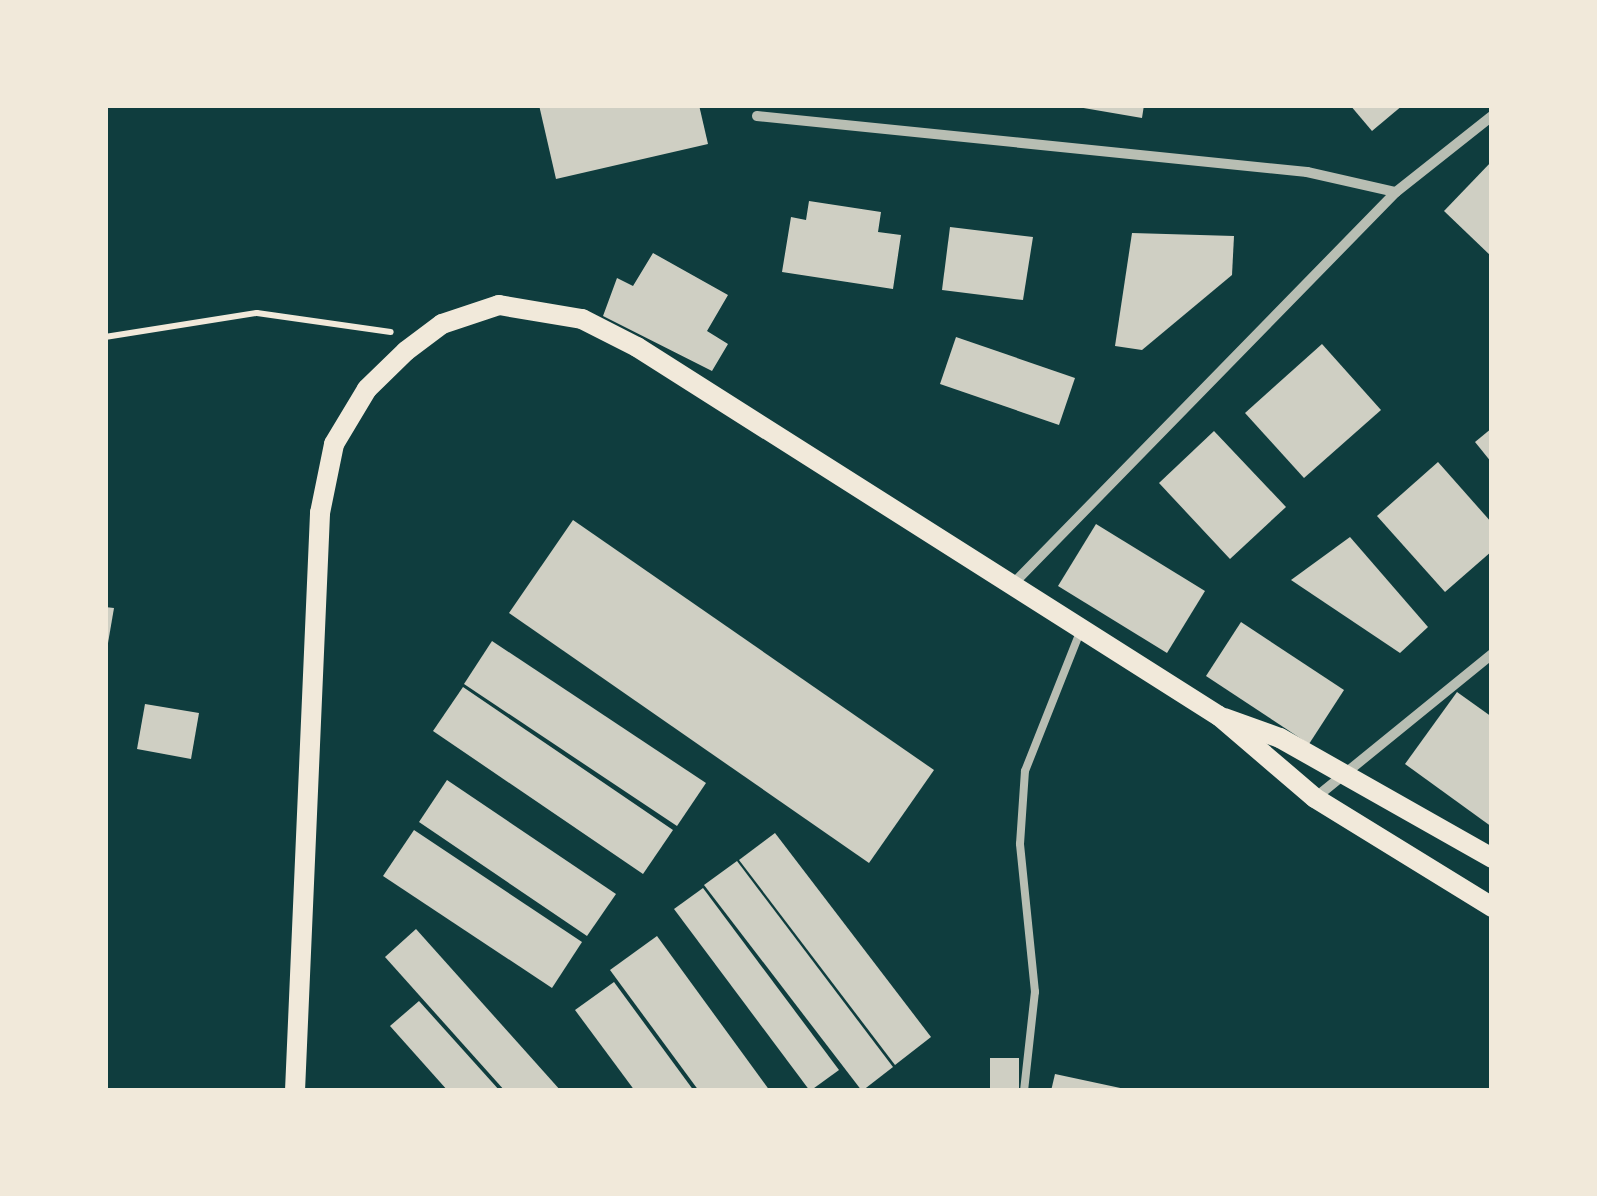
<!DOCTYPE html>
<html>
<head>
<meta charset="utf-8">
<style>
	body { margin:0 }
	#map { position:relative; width:1597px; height:1196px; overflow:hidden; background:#0f3d3e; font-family:Roboto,sans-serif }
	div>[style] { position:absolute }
	.building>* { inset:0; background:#cfcfc3 }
	.path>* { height:6px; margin:-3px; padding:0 3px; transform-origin:3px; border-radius:3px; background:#f1e9da }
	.service>* { height:8px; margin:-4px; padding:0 4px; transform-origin:4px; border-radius:4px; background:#b8beb3 }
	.minor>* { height:10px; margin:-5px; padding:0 5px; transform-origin:5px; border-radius:5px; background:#b8beb3 }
	.secondary>* { height:20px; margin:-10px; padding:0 10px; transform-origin:10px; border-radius:10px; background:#f1e9da }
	span { translate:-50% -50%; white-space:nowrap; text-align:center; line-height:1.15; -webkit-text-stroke:8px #f1e9da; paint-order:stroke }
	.frame { position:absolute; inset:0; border:108px solid #f1e9da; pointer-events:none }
</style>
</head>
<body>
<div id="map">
	<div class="building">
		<i style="clip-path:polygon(539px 105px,699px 105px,708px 144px,556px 179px)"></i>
		<i style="clip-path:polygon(1066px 105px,1144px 105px,1142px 118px)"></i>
		<i style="clip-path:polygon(1350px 105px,1403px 105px,1372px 131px)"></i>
		<i style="clip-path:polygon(1492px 161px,1492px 257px,1444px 211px)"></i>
		<i style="clip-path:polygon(809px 201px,881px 212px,878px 232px,901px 235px,893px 289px,782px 272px,791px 217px,806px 220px)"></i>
		<i style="clip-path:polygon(950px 227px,1033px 237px,1023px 300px,942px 290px)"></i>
		<i style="clip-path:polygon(1132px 233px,1234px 236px,1232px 275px,1142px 350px,1115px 346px)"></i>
		<i style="clip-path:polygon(653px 253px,728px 295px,707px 331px,728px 344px,712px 371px,603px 316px,617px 278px,633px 286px)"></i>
		<i style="clip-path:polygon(956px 337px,1075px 378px,1059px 425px,940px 384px)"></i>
		<i style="clip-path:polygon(1322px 344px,1381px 410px,1304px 478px,1245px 413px)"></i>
		<i style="clip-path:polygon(1492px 428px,1492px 463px,1475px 442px)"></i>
		<i style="clip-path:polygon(1214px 431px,1286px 507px,1230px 559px,1159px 483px)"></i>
		<i style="clip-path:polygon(1438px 462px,1492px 523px,1492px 551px,1445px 592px,1377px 516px)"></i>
		<i style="clip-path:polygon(573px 520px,934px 770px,869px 863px,509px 613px)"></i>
		<i style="clip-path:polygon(1096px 524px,1205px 591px,1167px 653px,1058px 586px)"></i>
		<i style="clip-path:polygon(1350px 537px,1428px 627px,1400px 653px,1291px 580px)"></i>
		<i style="clip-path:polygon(105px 607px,114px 608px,108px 643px,105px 643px)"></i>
		<i style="clip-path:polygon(1241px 622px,1344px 690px,1309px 744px,1206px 676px)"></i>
		<i style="clip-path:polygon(492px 641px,706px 783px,677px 826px,464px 684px)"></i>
		<i style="clip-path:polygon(463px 687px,673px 830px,643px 874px,433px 731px)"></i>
		<i style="clip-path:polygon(1457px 692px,1492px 717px,1492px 827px,1405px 764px)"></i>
		<i style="clip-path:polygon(145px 704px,199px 713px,191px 759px,137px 749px)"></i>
		<i style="clip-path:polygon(447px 780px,616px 894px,587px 936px,419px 822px)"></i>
		<i style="clip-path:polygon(414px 830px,582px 942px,552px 988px,383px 876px)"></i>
		<i style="clip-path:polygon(775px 833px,931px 1037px,895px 1065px,739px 860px)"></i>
		<i style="clip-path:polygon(737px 861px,893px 1067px,862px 1091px,704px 885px)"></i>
		<i style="clip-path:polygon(703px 888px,839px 1070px,810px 1091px,674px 909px)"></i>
		<i style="clip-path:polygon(416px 929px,561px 1091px,505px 1091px,385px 957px)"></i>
		<i style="clip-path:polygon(657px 936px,770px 1091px,699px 1091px,610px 970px)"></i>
		<i style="clip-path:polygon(614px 982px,694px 1091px,635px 1091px,575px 1010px)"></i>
		<i style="clip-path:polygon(419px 1001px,500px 1091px,448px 1091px,390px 1026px)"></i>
		<i style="clip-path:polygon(990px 1058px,1019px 1058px,1019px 1089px,990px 1089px)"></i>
		<i style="clip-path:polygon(1055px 1074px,1125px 1089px,1125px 1091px,1051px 1091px)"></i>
	</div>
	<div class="path">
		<i style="left:105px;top:337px;width:154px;rotate:-9deg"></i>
		<i style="left:257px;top:313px;width:135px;rotate:8.1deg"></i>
	</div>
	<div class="service">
		<i style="left:1024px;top:1091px;width:100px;rotate:-83.7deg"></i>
		<i style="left:1035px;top:992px;width:149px;rotate:-95.8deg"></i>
		<i style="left:1020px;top:844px;width:73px;rotate:-86.1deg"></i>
		<i style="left:1025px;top:771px;width:149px;rotate:-68.4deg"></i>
	</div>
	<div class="minor">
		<i style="left:757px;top:116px;width:553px;rotate:5.81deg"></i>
		<i style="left:1307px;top:172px;width:91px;rotate:12.7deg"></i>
		<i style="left:1013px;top:584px;width:548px;rotate:-45.67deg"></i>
		<i style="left:1396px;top:192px;width:122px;rotate:-38.4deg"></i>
		<i style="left:1315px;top:798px;width:228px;rotate:-39.1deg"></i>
	</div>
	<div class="secondary">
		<i style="left:1224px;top:718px;width:59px;rotate:19.7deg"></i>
		<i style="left:1280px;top:738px;width:244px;rotate:29.5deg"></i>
		<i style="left:295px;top:1091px;width:579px;rotate:-87.52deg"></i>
		<i style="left:320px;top:513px;width:70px;rotate:-78.5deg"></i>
		<i style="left:334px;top:444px;width:64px;rotate:-59deg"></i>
		<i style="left:367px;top:389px;width:54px;rotate:-44.3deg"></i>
		<i style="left:406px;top:351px;width:45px;rotate:-36.9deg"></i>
		<i style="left:442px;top:324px;width:60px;rotate:-18.4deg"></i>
		<i style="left:499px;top:305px;width:84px;rotate:9.6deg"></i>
		<i style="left:582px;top:319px;width:62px;rotate:27deg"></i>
		<i style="left:637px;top:347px;width:689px;rotate:32.38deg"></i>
		<i style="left:1219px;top:716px;width:126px;rotate:40.5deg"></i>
		<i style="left:1315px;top:798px;width:208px;rotate:31.6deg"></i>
	</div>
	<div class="frame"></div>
</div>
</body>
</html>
